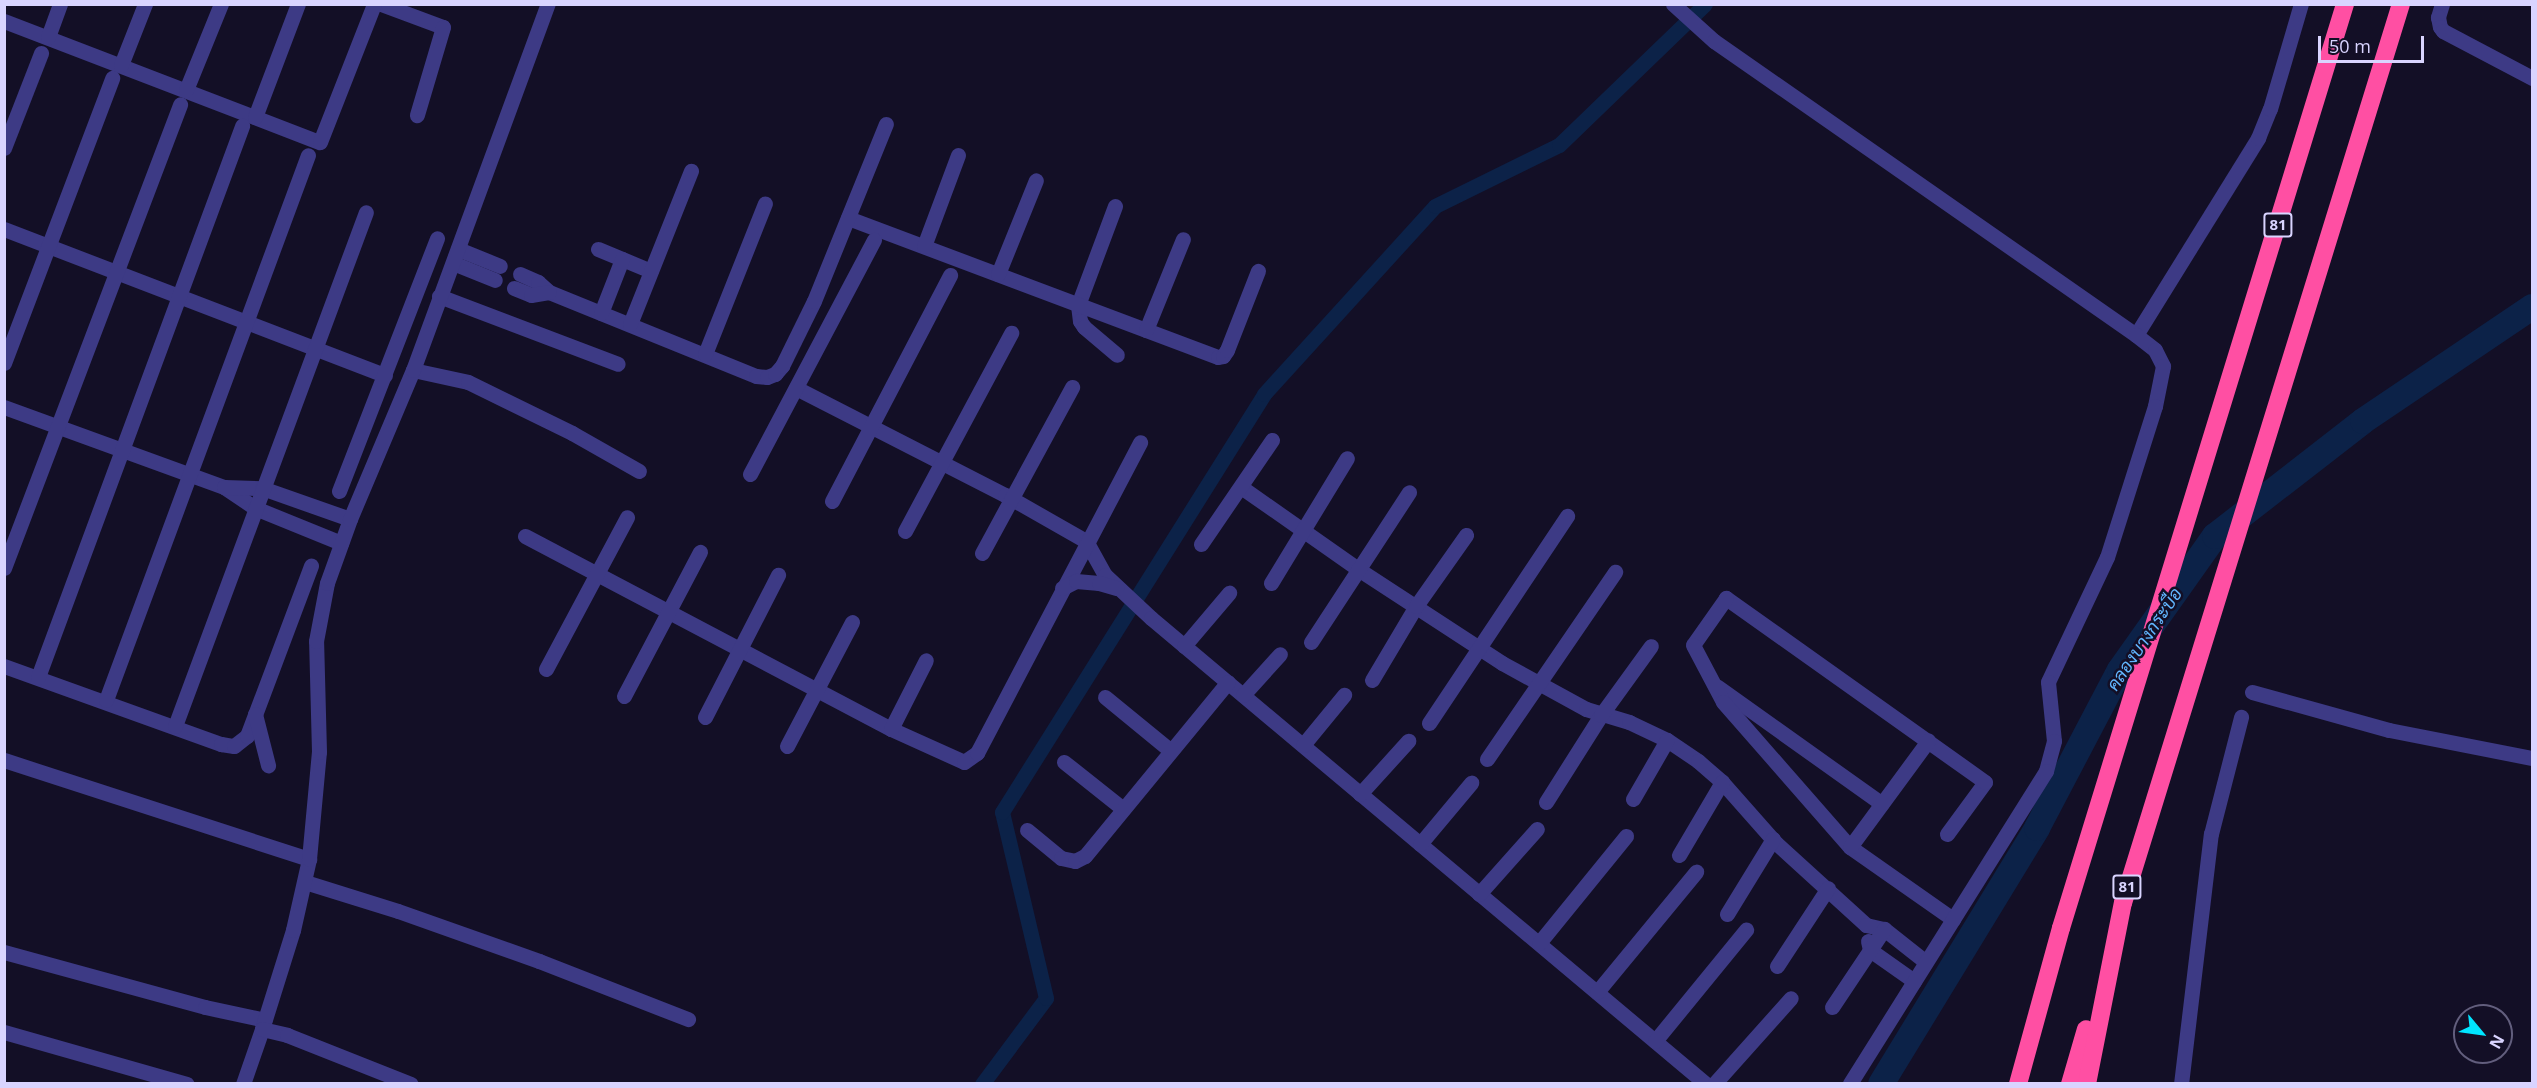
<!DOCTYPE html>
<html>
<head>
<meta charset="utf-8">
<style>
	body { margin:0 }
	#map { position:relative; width:2537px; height:1088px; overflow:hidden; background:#130f26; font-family:"Open Sans",Sarabun,sans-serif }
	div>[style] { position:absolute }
	.canal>* { height:15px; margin:-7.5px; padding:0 7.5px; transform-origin:7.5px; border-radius:7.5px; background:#0c2248 }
	.river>* { height:26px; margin:-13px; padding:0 13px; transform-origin:13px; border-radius:13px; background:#0c2248 }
	.minor>* { height:15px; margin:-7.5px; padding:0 7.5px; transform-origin:7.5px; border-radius:7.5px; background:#3d3a85 }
	.tertiary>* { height:15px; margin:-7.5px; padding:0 7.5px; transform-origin:7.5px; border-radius:7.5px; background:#3d3a85 }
	.motorway>* { height:18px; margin:-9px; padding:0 9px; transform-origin:9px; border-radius:9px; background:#ff4fa3 }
	span { translate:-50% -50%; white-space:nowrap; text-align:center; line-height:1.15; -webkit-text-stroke:5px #130f26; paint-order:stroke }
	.shield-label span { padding:2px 4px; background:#130f26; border:2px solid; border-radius:4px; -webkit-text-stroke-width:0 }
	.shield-label { font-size:15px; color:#d9d4ff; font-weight:700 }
	.water-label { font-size:18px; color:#62b6ff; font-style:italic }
	.frame { position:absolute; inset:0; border:6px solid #d9d4ff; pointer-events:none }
	.north { position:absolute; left:2453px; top:1004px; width:60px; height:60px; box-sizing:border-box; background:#130f26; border:2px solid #625e7d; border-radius:50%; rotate:119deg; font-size:16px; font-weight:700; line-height:24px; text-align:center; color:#d9d4ff }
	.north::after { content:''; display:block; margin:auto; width:21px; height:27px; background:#00e5ff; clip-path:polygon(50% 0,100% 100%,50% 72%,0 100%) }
	.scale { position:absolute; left:2318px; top:36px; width:106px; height:27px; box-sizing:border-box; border:3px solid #d9d4ff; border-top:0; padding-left:8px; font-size:18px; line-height:21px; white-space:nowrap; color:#d9d4ff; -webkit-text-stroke:4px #130f26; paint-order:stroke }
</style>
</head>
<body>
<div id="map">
	<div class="canal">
		<i style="left:982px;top:1084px;width:107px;rotate:-53.3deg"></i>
		<i style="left:1046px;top:998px;width:191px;rotate:-103.3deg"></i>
		<i style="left:1002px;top:812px;width:493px;rotate:-57.9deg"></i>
		<i style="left:1264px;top:394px;width:254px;rotate:-47.7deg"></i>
		<i style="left:1435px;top:206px;width:138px;rotate:-26.2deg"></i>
		<i style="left:1559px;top:145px;width:203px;rotate:-44deg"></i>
	</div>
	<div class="river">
		<i style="left:1881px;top:1084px;width:300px;rotate:-58.6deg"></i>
		<i style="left:2037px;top:828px;width:178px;rotate:-62.3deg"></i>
		<i style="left:2120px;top:670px;width:164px;rotate:-54.7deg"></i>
		<i style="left:2215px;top:536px;width:187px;rotate:-37.8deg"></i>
		<i style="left:2363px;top:421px;width:204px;rotate:-34deg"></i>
	</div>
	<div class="minor">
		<i style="left:381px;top:4px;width:66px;rotate:20.4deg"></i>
		<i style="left:443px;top:27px;width:92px;rotate:106.5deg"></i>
		<i style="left:1673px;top:4px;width:55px;rotate:42.1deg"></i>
		<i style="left:2442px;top:4px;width:14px;rotate:107deg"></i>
		<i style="left:2438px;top:17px;width:10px;rotate:79deg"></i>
		<i style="left:2440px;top:27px;width:5px;rotate:53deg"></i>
		<i style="left:2443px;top:31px;width:101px;rotate:27.8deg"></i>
		<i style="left:4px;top:21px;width:338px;rotate:21deg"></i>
		<i style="left:320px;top:142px;width:148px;rotate:-68.6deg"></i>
		<i style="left:48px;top:37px;width:35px;rotate:-70deg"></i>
		<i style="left:121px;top:65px;width:66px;rotate:-68.5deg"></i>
		<i style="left:186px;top:90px;width:93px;rotate:-67.9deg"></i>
		<i style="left:255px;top:117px;width:121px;rotate:-69.2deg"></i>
		<i style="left:4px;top:148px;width:102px;rotate:-68.7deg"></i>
		<i style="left:1115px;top:206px;width:106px;rotate:110.5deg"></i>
		<i style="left:1078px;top:305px;width:16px;rotate:83deg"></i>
		<i style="left:1080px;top:321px;width:7px;rotate:56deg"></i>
		<i style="left:1084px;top:327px;width:43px;rotate:40.3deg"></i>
		<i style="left:848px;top:218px;width:395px;rotate:20.6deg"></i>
		<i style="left:1218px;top:357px;width:5px;rotate:-11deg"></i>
		<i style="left:1223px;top:356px;width:7px;rotate:-56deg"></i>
		<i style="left:1227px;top:350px;width:85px;rotate:-68.6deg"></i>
		<i style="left:4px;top:229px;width:408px;rotate:21deg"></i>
		<i style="left:924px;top:246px;width:97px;rotate:-69.5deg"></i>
		<i style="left:458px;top:249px;width:45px;rotate:22deg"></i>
		<i style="left:598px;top:249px;width:57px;rotate:22.5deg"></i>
		<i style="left:453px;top:263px;width:45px;rotate:22deg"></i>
		<i style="left:520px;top:274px;width:20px;rotate:24deg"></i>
		<i style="left:538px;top:282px;width:15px;rotate:42deg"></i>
		<i style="left:549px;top:292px;width:223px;rotate:22.1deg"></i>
		<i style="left:756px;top:376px;width:11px;rotate:5deg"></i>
		<i style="left:767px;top:377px;width:9px;rotate:-21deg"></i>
		<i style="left:775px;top:374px;width:11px;rotate:-49deg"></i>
		<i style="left:782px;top:366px;width:72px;rotate:-63.8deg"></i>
		<i style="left:814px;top:301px;width:191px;rotate:-67.9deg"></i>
		<i style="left:998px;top:274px;width:101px;rotate:-68deg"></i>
		<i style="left:514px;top:288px;width:18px;rotate:22deg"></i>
		<i style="left:531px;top:295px;width:18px;rotate:-9deg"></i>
		<i style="left:439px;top:296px;width:191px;rotate:20.8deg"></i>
		<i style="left:601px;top:313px;width:58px;rotate:-68.7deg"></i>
		<i style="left:630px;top:324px;width:165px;rotate:-68.3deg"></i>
		<i style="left:1146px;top:330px;width:98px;rotate:-67.9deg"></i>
		<i style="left:2136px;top:335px;width:232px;rotate:-58.2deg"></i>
		<i style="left:2258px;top:138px;width:31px;rotate:-68deg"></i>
		<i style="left:2270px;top:109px;width:109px;rotate:-73.6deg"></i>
		<i style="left:705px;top:354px;width:162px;rotate:-68.3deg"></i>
		<i style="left:4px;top:363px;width:305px;rotate:-69.2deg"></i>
		<i style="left:413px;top:370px;width:56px;rotate:12.3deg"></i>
		<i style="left:468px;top:382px;width:116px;rotate:26.1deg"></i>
		<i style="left:572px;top:433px;width:77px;rotate:29.6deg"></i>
		<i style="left:796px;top:388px;width:235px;rotate:27.1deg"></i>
		<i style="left:1005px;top:495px;width:93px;rotate:29.6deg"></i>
		<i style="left:1086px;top:541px;width:39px;rotate:61deg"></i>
		<i style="left:1105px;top:575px;width:63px;rotate:43.1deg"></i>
		<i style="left:1151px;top:618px;width:725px;rotate:40.02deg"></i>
		<i style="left:4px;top:407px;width:234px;rotate:20deg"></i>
		<i style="left:224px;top:487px;width:37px;rotate:34deg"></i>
		<i style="left:255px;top:508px;width:93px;rotate:22.1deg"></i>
		<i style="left:750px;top:474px;width:265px;rotate:-62.1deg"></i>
		<i style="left:224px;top:487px;width:38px;rotate:2deg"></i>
		<i style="left:262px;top:488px;width:93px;rotate:19.4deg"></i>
		<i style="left:1241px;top:487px;width:143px;rotate:35deg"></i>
		<i style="left:1358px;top:569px;width:172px;rotate:33.1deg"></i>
		<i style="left:1502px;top:663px;width:96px;rotate:28.7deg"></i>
		<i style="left:1586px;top:709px;width:45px;rotate:16.8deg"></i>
		<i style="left:1629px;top:722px;width:42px;rotate:25.3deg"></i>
		<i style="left:1667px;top:740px;width:37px;rotate:34deg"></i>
		<i style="left:1698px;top:761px;width:32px;rotate:41deg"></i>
		<i style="left:1722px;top:782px;width:81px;rotate:48.5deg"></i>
		<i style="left:1776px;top:843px;width:122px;rotate:42.3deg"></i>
		<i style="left:1866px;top:925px;width:18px;rotate:13deg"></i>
		<i style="left:1884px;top:929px;width:53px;rotate:38.2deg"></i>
		<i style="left:339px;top:491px;width:271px;rotate:-68.8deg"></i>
		<i style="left:832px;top:501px;width:255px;rotate:-62.4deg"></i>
		<i style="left:905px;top:531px;width:225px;rotate:-61.8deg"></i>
		<i style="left:525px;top:536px;width:414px;rotate:27.8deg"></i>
		<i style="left:891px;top:729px;width:80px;rotate:24.3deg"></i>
		<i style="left:964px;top:762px;width:16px;rotate:-35deg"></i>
		<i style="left:977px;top:753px;width:351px;rotate:-62.3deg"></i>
		<i style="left:1201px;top:544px;width:126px;rotate:-55.7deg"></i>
		<i style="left:982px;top:553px;width:189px;rotate:-61.5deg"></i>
		<i style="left:4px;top:568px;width:496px;rotate:-69.2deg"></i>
		<i style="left:1271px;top:583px;width:146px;rotate:-58.7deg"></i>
		<i style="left:1062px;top:588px;width:16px;rotate:-27deg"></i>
		<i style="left:1076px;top:581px;width:23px;rotate:5deg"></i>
		<i style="left:1099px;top:583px;width:18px;rotate:16deg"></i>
		<i style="left:1311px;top:642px;width:179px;rotate:-56.8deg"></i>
		<i style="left:1184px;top:646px;width:70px;rotate:-49.7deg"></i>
		<i style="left:4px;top:666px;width:231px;rotate:19.8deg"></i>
		<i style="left:221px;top:744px;width:13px;rotate:9deg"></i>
		<i style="left:234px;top:746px;width:16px;rotate:-38deg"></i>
		<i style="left:247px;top:736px;width:182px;rotate:-69.4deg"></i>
		<i style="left:546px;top:669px;width:172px;rotate:-61.9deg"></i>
		<i style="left:38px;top:677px;width:588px;rotate:-69.68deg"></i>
		<i style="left:1372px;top:680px;width:86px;rotate:-59.3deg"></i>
		<i style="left:1416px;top:606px;width:87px;rotate:-54.8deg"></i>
		<i style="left:1718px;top:687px;width:201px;rotate:35.5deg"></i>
		<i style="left:2252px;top:692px;width:142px;rotate:15.5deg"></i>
		<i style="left:2389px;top:730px;width:146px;rotate:11.1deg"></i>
		<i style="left:1243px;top:695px;width:55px;rotate:-47.9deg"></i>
		<i style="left:624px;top:696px;width:163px;rotate:-62.2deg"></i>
		<i style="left:1105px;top:697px;width:85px;rotate:39.3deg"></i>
		<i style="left:106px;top:700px;width:581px;rotate:-69.66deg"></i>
		<i style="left:255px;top:714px;width:53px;rotate:75.7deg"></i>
		<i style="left:705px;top:717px;width:160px;rotate:-62.8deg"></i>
		<i style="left:1429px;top:723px;width:249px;rotate:-56.3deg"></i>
		<i style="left:175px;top:726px;width:548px;rotate:-69.62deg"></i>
		<i style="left:891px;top:729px;width:77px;rotate:-63.1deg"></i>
		<i style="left:1303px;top:745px;width:65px;rotate:-50.6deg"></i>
		<i style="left:787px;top:746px;width:140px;rotate:-62.3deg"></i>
		<i style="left:1487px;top:759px;width:227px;rotate:-55.6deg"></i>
		<i style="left:4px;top:760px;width:321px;rotate:18deg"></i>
		<i style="left:1064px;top:762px;width:75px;rotate:38.5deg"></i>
		<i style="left:1360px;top:794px;width:72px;rotate:-47.8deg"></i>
		<i style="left:1633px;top:799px;width:68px;rotate:-60deg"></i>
		<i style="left:1546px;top:802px;width:103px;rotate:-57.7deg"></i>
		<i style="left:1601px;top:715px;width:85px;rotate:-54.1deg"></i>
		<i style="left:1027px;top:830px;width:44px;rotate:39.5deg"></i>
		<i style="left:1061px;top:858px;width:14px;rotate:12deg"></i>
		<i style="left:1075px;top:861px;width:11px;rotate:-27deg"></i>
		<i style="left:1085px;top:856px;width:225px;rotate:-50.6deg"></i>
		<i style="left:1947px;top:834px;width:64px;rotate:-53.8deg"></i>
		<i style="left:1985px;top:782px;width:318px;rotate:-144.6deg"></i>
		<i style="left:1726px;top:598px;width:57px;rotate:125.1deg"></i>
		<i style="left:1693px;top:645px;width:64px;rotate:62.2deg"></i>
		<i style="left:1723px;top:702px;width:193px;rotate:48.8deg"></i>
		<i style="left:1850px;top:847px;width:126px;rotate:35deg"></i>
		<i style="left:1420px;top:844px;width:80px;rotate:-50.1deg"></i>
		<i style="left:1850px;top:847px;width:132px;rotate:-53.7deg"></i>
		<i style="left:1679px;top:855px;width:85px;rotate:-59.5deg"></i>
		<i style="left:305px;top:882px;width:97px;rotate:17.3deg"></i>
		<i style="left:398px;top:911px;width:150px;rotate:19.5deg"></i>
		<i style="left:539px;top:961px;width:160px;rotate:21.3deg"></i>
		<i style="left:1479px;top:894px;width:87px;rotate:-48.3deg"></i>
		<i style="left:1727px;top:914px;width:88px;rotate:-58.5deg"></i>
		<i style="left:1868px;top:941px;width:9px;rotate:77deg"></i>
		<i style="left:1870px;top:950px;width:54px;rotate:35.2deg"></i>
		<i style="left:1539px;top:943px;width:138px;rotate:-50.9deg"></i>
		<i style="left:4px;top:952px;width:208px;rotate:15.3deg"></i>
		<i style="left:205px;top:1007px;width:61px;rotate:12.2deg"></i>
		<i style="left:1777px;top:966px;width:93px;rotate:-56.8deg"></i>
		<i style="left:1597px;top:992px;width:156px;rotate:-50.5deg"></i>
		<i style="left:1832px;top:1007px;width:94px;rotate:-56.3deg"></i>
		<i style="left:262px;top:1029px;width:104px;rotate:-72.6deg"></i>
		<i style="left:293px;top:930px;width:73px;rotate:-77.3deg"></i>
		<i style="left:309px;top:859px;width:107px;rotate:-84.7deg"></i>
		<i style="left:319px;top:752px;width:111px;rotate:-91.5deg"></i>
		<i style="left:316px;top:641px;width:59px;rotate:-79.3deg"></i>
		<i style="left:327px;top:583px;width:68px;rotate:-70.2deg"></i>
		<i style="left:350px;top:519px;width:162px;rotate:-67.1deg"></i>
		<i style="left:413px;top:370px;width:390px;rotate:-69.8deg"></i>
		<i style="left:4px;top:1032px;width:190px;rotate:15.9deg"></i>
		<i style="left:1655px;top:1041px;width:144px;rotate:-50.7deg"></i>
		<i style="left:1714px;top:1084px;width:115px;rotate:-48.2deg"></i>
		<i style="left:2181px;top:1084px;width:252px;rotate:-83.2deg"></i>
		<i style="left:2211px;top:834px;width:121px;rotate:-75.6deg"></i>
	</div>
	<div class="tertiary">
		<i style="left:1714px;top:41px;width:514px;rotate:34.86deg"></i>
		<i style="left:2136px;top:335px;width:24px;rotate:38deg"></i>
		<i style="left:2155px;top:350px;width:18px;rotate:63deg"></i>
		<i style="left:2163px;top:366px;width:41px;rotate:101.3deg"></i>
		<i style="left:2155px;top:406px;width:158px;rotate:107.6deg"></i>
		<i style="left:2107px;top:557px;width:138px;rotate:115.3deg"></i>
		<i style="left:2048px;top:682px;width:59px;rotate:84.2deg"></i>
		<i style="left:2054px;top:741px;width:31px;rotate:105deg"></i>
		<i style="left:2046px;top:771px;width:369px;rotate:122.1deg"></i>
		<i style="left:243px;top:1084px;width:58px;rotate:-70.9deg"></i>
		<i style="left:262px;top:1029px;width:26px;rotate:13deg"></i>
		<i style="left:287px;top:1035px;width:133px;rotate:21.6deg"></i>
	</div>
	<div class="motorway">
		<i style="left:2018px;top:1084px;width:162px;rotate:-74.6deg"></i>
		<i style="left:2061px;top:928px;width:967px;rotate:-72.91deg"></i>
		<i style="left:2070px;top:1084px;width:57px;rotate:-73.8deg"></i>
		<i style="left:2087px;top:1084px;width:185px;rotate:-78.8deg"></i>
		<i style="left:2123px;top:903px;width:941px;rotate:-72.82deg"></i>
	</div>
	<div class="shield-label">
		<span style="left:2278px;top:225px">81</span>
		<span style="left:2127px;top:887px">81</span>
	</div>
	<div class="water-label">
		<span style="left:2144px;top:639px;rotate:-56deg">คลองบางกระบือ</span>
	</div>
	<div class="frame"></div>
	<div class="north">N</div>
	<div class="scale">50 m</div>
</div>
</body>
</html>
